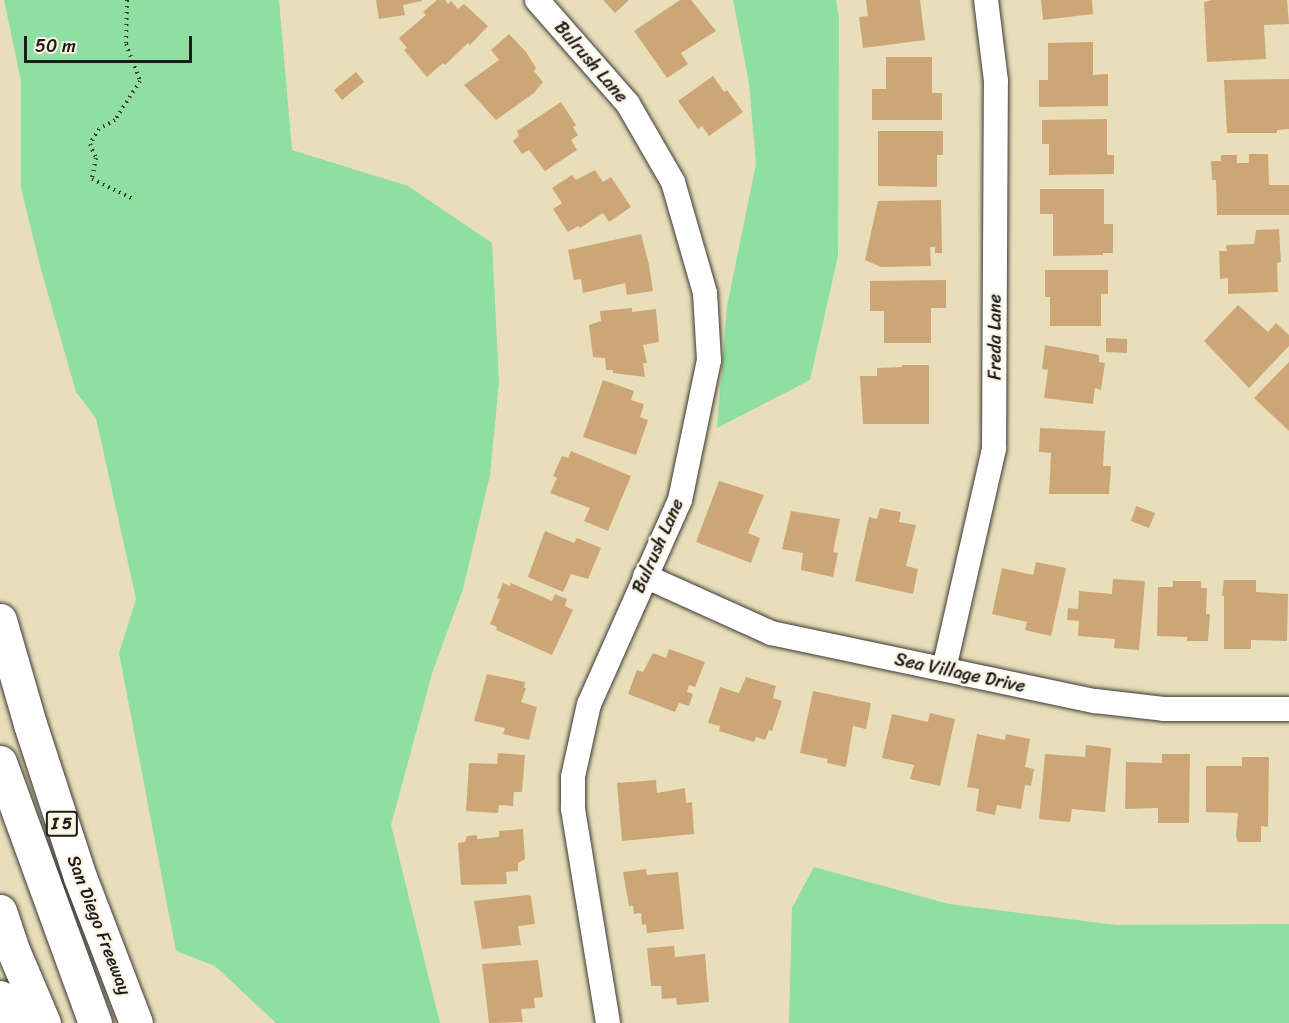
<!DOCTYPE html>
<html>
<head>
<meta charset="utf-8">
<style>
	body { margin:0 }
	#map { position:relative; width:1289px; height:1023px; overflow:hidden; background:#e9deba; font-family:Sriracha,sans-serif }
	div>[style] { position:absolute }
	.green>* { inset:0; background:#8edfa0 }
	.building>* { inset:0; background:#cda678 }
	.path>* { height:4px; margin-top:-2px; transform-origin:0; background:repeating-linear-gradient(90deg,#3b3934 0 1.5px,transparent 0 6px) }
	.roads { filter:drop-shadow(0 0 2px #3b3934) drop-shadow(0 0 2px #3b3934) }
	.minor>* { height:24px; margin:-12px; padding:0 12px; transform-origin:12px; border-radius:12px; background:#fff }
	.motorway>* { height:33px; margin:-16.5px; padding:0 16.5px; transform-origin:16.5px; border-radius:16.5px; background:#fff }
	span { translate:-50% -50%; white-space:nowrap; text-align:center; line-height:1.15; -webkit-text-stroke:5px #fcf5e5; paint-order:stroke }
	.shield-label span { padding:2px 4px; background:#fcf5e5; border:2px solid; border-radius:4px; -webkit-text-stroke-width:0 }
	.shield-label { font-size:16px; color:#1c1c1c; font-weight:700 }
	.street-label { font-size:18px; color:#1c1c1c }
	.scale { position:absolute; left:24px; top:36px; width:168px; height:27px; box-sizing:border-box; border:3px solid #1c1c1c; border-top:0; padding-left:8px; font-size:18px; line-height:21px; white-space:nowrap; color:#1c1c1c; -webkit-text-stroke:4px #fcf5e5; paint-order:stroke }
</style>
</head>
<body>
<div id="map">
	<div class="green">
		<i style="clip-path:polygon(4px 0,279px 0,292px 150px,408px 186px,492px 243px,499px 382px,490px 475px,463px 589px,433px 670px,391px 825px,440px 1023px,276px 1023px,215px 966px,176px 951px,119px 653px,136px 599px,96px 418px,76px 392px,40px 266px,21px 188px,21px 81px)"></i>
		<i style="clip-path:polygon(733px 0,836px 0,839px 19px,838px 256px,810px 380px,717px 428px,727px 306px,756px 164px,749px 83px)"></i>
		<i style="clip-path:polygon(814px 867px,949px 904px,1117px 925px,1289px 924px,1289px 1023px,789px 1023px,792px 908px)"></i>
	</div>
	<div class="building">
		<i style="clip-path:polygon(376px 0,422px 0,422px 1px,403px 5px,405px 15px,379px 19px)"></i>
		<i style="clip-path:polygon(437px 0,445px 0,448px 4px,451px 1px,458px 9px,464px 4px,488px 26px,470px 45px,468px 43px,445px 65px,443px 63px,427px 77px,404px 50px,407px 48px,399px 38px,426px 15px,423px 12px)"></i>
		<i style="clip-path:polygon(603px 0,629px 0,615px 13px)"></i>
		<i style="clip-path:polygon(680px 0,691px 0,716px 31px,681px 53px,688px 64px,667px 78px,634px 31px)"></i>
		<i style="clip-path:polygon(866px 0,920px 0,925px 40px,863px 48px,859px 17px,868px 16px)"></i>
		<i style="clip-path:polygon(1041px 0,1092px 0,1093px 14px,1043px 20px)"></i>
		<i style="clip-path:polygon(1213px 0,1287px 0,1289px 24px,1264px 25px,1266px 59px,1207px 62px,1204px 2px)"></i>
		<i style="clip-path:polygon(509px 34px,526px 52px,536px 68px,534px 71px,543px 82px,534px 93px,496px 120px,464px 85px,499px 60px,491px 50px)"></i>
		<i style="clip-path:polygon(1093px 42px,1093px 75px,1108px 74px,1108px 106px,1039px 107px,1039px 80px,1048px 80px,1048px 43px)"></i>
		<i style="clip-path:polygon(886px 57px,932px 57px,932px 93px,942px 93px,942px 120px,872px 120px,872px 89px,886px 89px)"></i>
		<i style="clip-path:polygon(356px 72px,364px 82px,342px 100px,334px 90px)"></i>
		<i style="clip-path:polygon(713px 76px,724px 92px,727px 90px,743px 112px,709px 136px,702px 126px,698px 129px,678px 101px)"></i>
		<i style="clip-path:polygon(1289px 79px,1289px 129px,1277px 130px,1277px 133px,1227px 133px,1224px 80px)"></i>
		<i style="clip-path:polygon(561px 102px,576px 125px,573px 127px,578px 135px,571px 140px,577px 150px,545px 171px,529px 150px,522px 154px,513px 141px,519px 136px,517px 131px)"></i>
		<i style="clip-path:polygon(1107px 119px,1107px 155px,1114px 155px,1114px 174px,1049px 175px,1049px 144px,1042px 144px,1042px 120px)"></i>
		<i style="clip-path:polygon(878px 131px,943px 131px,943px 155px,937px 155px,937px 187px,878px 186px)"></i>
		<i style="clip-path:polygon(1249px 154px,1268px 154px,1269px 185px,1289px 185px,1289px 215px,1217px 215px,1216px 180px,1212px 180px,1211px 161px,1221px 161px,1221px 155px,1237px 155px,1237px 163px,1249px 163px)"></i>
		<i style="clip-path:polygon(595px 170px,603px 182px,611px 177px,631px 207px,609px 222px,603px 213px,580px 228px,578px 226px,568px 232px,553px 209px,562px 203px,552px 188px,572px 175px,576px 180px)"></i>
		<i style="clip-path:polygon(1040px 189px,1104px 189px,1104px 224px,1113px 224px,1113px 253px,1103px 253px,1103px 255px,1053px 256px,1053px 214px,1040px 214px)"></i>
		<i style="clip-path:polygon(941px 200px,942px 253px,935px 253px,935px 247px,930px 247px,931px 266px,881px 267px,865px 260px,878px 201px)"></i>
		<i style="clip-path:polygon(1279px 229px,1281px 262px,1277px 263px,1278px 292px,1228px 294px,1228px 278px,1220px 279px,1219px 251px,1227px 251px,1226px 245px,1254px 244px,1256px 230px)"></i>
		<i style="clip-path:polygon(641px 234px,649px 265px,653px 291px,627px 295px,625px 283px,583px 293px,581px 279px,574px 280px,568px 250px)"></i>
		<i style="clip-path:polygon(1045px 270px,1108px 270px,1108px 294px,1101px 294px,1101px 326px,1050px 326px,1050px 297px,1045px 297px)"></i>
		<i style="clip-path:polygon(946px 280px,946px 308px,931px 308px,931px 343px,884px 343px,884px 311px,870px 311px,870px 281px)"></i>
		<i style="clip-path:polygon(1238px 305px,1268px 332px,1276px 323px,1289px 335px,1289px 346px,1249px 388px,1204px 341px)"></i>
		<i style="clip-path:polygon(632px 308px,632px 312px,656px 309px,659px 342px,643px 345px,647px 363px,643px 363px,645px 377px,613px 373px,613px 370px,606px 370px,605px 358px,593px 357px,589px 325px,601px 321px,600px 311px)"></i>
		<i style="clip-path:polygon(1106px 338px,1127px 339px,1127px 353px,1106px 352px)"></i>
		<i style="clip-path:polygon(1045px 345px,1099px 355px,1099px 362px,1105px 363px,1101px 390px,1095px 388px,1093px 404px,1044px 398px,1048px 370px,1042px 369px)"></i>
		<i style="clip-path:polygon(1289px 362px,1289px 431px,1254px 398px)"></i>
		<i style="clip-path:polygon(902px 365px,929px 365px,929px 424px,863px 424px,860px 376px,877px 376px,877px 368px,902px 367px)"></i>
		<i style="clip-path:polygon(603px 380px,634px 391px,631px 400px,644px 404px,640px 417px,648px 420px,636px 455px,583px 437px)"></i>
		<i style="clip-path:polygon(1040px 428px,1105px 431px,1103px 466px,1111px 466px,1109px 494px,1049px 494px,1051px 453px,1039px 452px)"></i>
		<i style="clip-path:polygon(571px 451px,631px 476px,608px 531px,584px 521px,590px 508px,550px 493px,557px 478px,553px 476px,562px 456px,568px 458px)"></i>
		<i style="clip-path:polygon(719px 481px,764px 495px,748px 533px,760px 538px,751px 563px,696px 542px)"></i>
		<i style="clip-path:polygon(1136px 506px,1155px 513px,1149px 528px,1131px 521px)"></i>
		<i style="clip-path:polygon(880px 508px,901px 512px,899px 522px,916px 525px,906px 566px,918px 569px,913px 594px,855px 581px,869px 517px,877px 519px)"></i>
		<i style="clip-path:polygon(791px 511px,840px 519px,833px 552px,838px 553px,833px 577px,801px 570px,803px 553px,782px 549px)"></i>
		<i style="clip-path:polygon(545px 531px,574px 543px,577px 538px,601px 548px,588px 579px,571px 574px,563px 592px,528px 577px)"></i>
		<i style="clip-path:polygon(1036px 562px,1066px 568px,1051px 636px,1025px 630px,1027px 622px,992px 614px,1002px 568px,1033px 575px)"></i>
		<i style="clip-path:polygon(1113px 579px,1145px 581px,1139px 650px,1114px 648px,1115px 639px,1078px 636px,1079px 621px,1067px 620px,1068px 608px,1078px 609px,1079px 591px,1112px 594px)"></i>
		<i style="clip-path:polygon(1224px 580px,1256px 580px,1256px 592px,1288px 594px,1287px 641px,1251px 640px,1251px 649px,1224px 649px,1224px 596px,1222px 596px)"></i>
		<i style="clip-path:polygon(1173px 581px,1201px 581px,1201px 588px,1207px 588px,1206px 614px,1210px 614px,1208px 641px,1187px 641px,1187px 637px,1157px 636px,1158px 587px,1173px 587px)"></i>
		<i style="clip-path:polygon(503px 583px,510px 586px,511px 583px,552px 601px,555px 594px,567px 599px,565px 606px,573px 610px,552px 655px,496px 630px,497px 627px,490px 624px,500px 599px,497px 598px)"></i>
		<i style="clip-path:polygon(669px 649px,705px 662px,695px 687px,689px 685px,687px 692px,693px 694px,689px 706px,679px 703px,675px 712px,628px 694px,637px 670px,643px 672px,653px 653px,666px 658px)"></i>
		<i style="clip-path:polygon(487px 674px,525px 682px,524px 688px,526px 688px,521px 702px,537px 707px,529px 740px,503px 734px,505px 728px,474px 721px)"></i>
		<i style="clip-path:polygon(746px 677px,776px 686px,773px 698px,782px 701px,772px 731px,769px 730px,765px 740px,756px 737px,754px 742px,719px 731px,720px 726px,708px 723px,720px 687px,739px 693px)"></i>
		<i style="clip-path:polygon(813px 691px,871px 703px,866px 729px,853px 726px,846px 767px,827px 763px,828px 759px,800px 753px)"></i>
		<i style="clip-path:polygon(930px 713px,955px 719px,940px 786px,910px 779px,914px 765px,882px 758px,892px 714px,928px 722px)"></i>
		<i style="clip-path:polygon(977px 734px,1005px 740px,1006px 734px,1030px 739px,1025px 767px,1034px 769px,1031px 786px,1025px 785px,1021px 809px,997px 805px,995px 815px,976px 811px,979px 789px,967px 787px)"></i>
		<i style="clip-path:polygon(1086px 745px,1111px 748px,1105px 812px,1072px 809px,1070px 822px,1039px 819px,1045px 754px,1085px 757px)"></i>
		<i style="clip-path:polygon(498px 753px,525px 755px,522px 792px,514px 792px,513px 806px,499px 805px,498px 813px,466px 811px,469px 763px,497px 764px)"></i>
		<i style="clip-path:polygon(1162px 754px,1190px 754px,1189px 823px,1158px 823px,1158px 808px,1125px 809px,1126px 762px,1162px 763px)"></i>
		<i style="clip-path:polygon(1242px 757px,1269px 757px,1268px 827px,1261px 826px,1261px 842px,1238px 842px,1236px 836px,1238px 813px,1206px 812px,1206px 766px,1242px 766px)"></i>
		<i style="clip-path:polygon(656px 780px,657px 793px,685px 788px,686px 803px,692px 802px,694px 834px,622px 841px,617px 783px)"></i>
		<i style="clip-path:polygon(523px 829px,525px 859px,518px 863px,518px 871px,506px 872px,507px 884px,461px 885px,458px 843px,465px 842px,467px 836px,477px 835px,477px 839px,499px 837px,499px 831px)"></i>
		<i style="clip-path:polygon(646px 869px,647px 875px,678px 872px,684px 929px,647px 933px,646px 924px,642px 925px,641px 913px,634px 914px,633px 906px,629px 906px,623px 872px)"></i>
		<i style="clip-path:polygon(527px 895px,531px 896px,535px 924px,518px 926px,521px 945px,482px 949px,474px 901px)"></i>
		<i style="clip-path:polygon(674px 946px,675px 957px,705px 954px,709px 1002px,677px 1005px,676px 998px,662px 999px,661px 986px,651px 986px,647px 948px)"></i>
		<i style="clip-path:polygon(538px 960px,543px 997px,534px 998px,535px 1008px,521px 1009px,523px 1022px,489px 1023px,482px 964px)"></i>
	</div>
	<div class="path">
		<i style="left:127px;top:0;width:44px;rotate:91.3deg"></i>
		<i style="left:126px;top:44px;width:40px;rotate:69deg"></i>
		<i style="left:140px;top:81px;width:46px;rotate:122.7deg"></i>
		<i style="left:115px;top:120px;width:18px;rotate:151deg"></i>
		<i style="left:99px;top:129px;width:17px;rotate:121deg"></i>
		<i style="left:90px;top:144px;width:15px;rotate:67deg"></i>
		<i style="left:96px;top:158px;width:21px;rotate:101deg"></i>
		<i style="left:92px;top:179px;width:46px;rotate:26deg"></i>
	</div>
	<div class="roads">
		<div class="minor">
			<i style="left:537px;top:0;width:138px;rotate:48.8deg"></i>
			<i style="left:628px;top:104px;width:90px;rotate:60deg"></i>
			<i style="left:673px;top:182px;width:116px;rotate:73.9deg"></i>
			<i style="left:705px;top:293px;width:67px;rotate:86.6deg"></i>
			<i style="left:709px;top:360px;width:143px;rotate:101.7deg"></i>
			<i style="left:680px;top:500px;width:223px;rotate:114deg"></i>
			<i style="left:589px;top:704px;width:75px;rotate:102.4deg"></i>
			<i style="left:573px;top:777px;width:32px;rotate:90deg"></i>
			<i style="left:573px;top:809px;width:217px;rotate:80.7deg"></i>
			<i style="left:645px;top:576px;width:138px;rotate:24.3deg"></i>
			<i style="left:771px;top:633px;width:331px;rotate:11.9deg"></i>
			<i style="left:1095px;top:701px;width:69px;rotate:6.6deg"></i>
			<i style="left:1164px;top:709px;width:125px"></i>
			<i style="left:944px;top:669px;width:226px;rotate:-77.2deg"></i>
			<i style="left:994px;top:449px;width:368px;rotate:-89.7deg"></i>
			<i style="left:996px;top:81px;width:82px;rotate:-97deg"></i>
		</div>
		<div class="motorway">
			<i style="left:0;top:620px;width:108px;rotate:73.9deg"></i>
			<i style="left:30px;top:724px;width:161px;rotate:71.9deg"></i>
			<i style="left:80px;top:877px;width:156px;rotate:69deg"></i>
			<i style="left:0;top:762px;width:278px;rotate:70deg"></i>
			<i style="left:0;top:911px;width:41px;rotate:71.6deg"></i>
			<i style="left:13px;top:950px;width:79px;rotate:67deg"></i>
			<i style="left:0;top:997px;width:28px;rotate:69deg"></i>
		</div>
	</div>
	<div class="shield-label">
		<span style="left:62px;top:824px">I 5</span>
	</div>
	<div class="street-label">
		<span style="left:591px;top:62px;rotate:49deg">Bulrush Lane</span>
		<span style="left:995px;top:337px;rotate:-90deg">Freda Lane</span>
		<span style="left:658px;top:546px;rotate:-66deg">Bulrush Lane</span>
		<span style="left:960px;top:673px;rotate:12deg">Sea Village Drive</span>
		<span style="left:99px;top:925px;rotate:69deg">San Diego Freeway</span>
	</div>
	<div class="scale">50 m</div>
</div>
</body>
</html>
